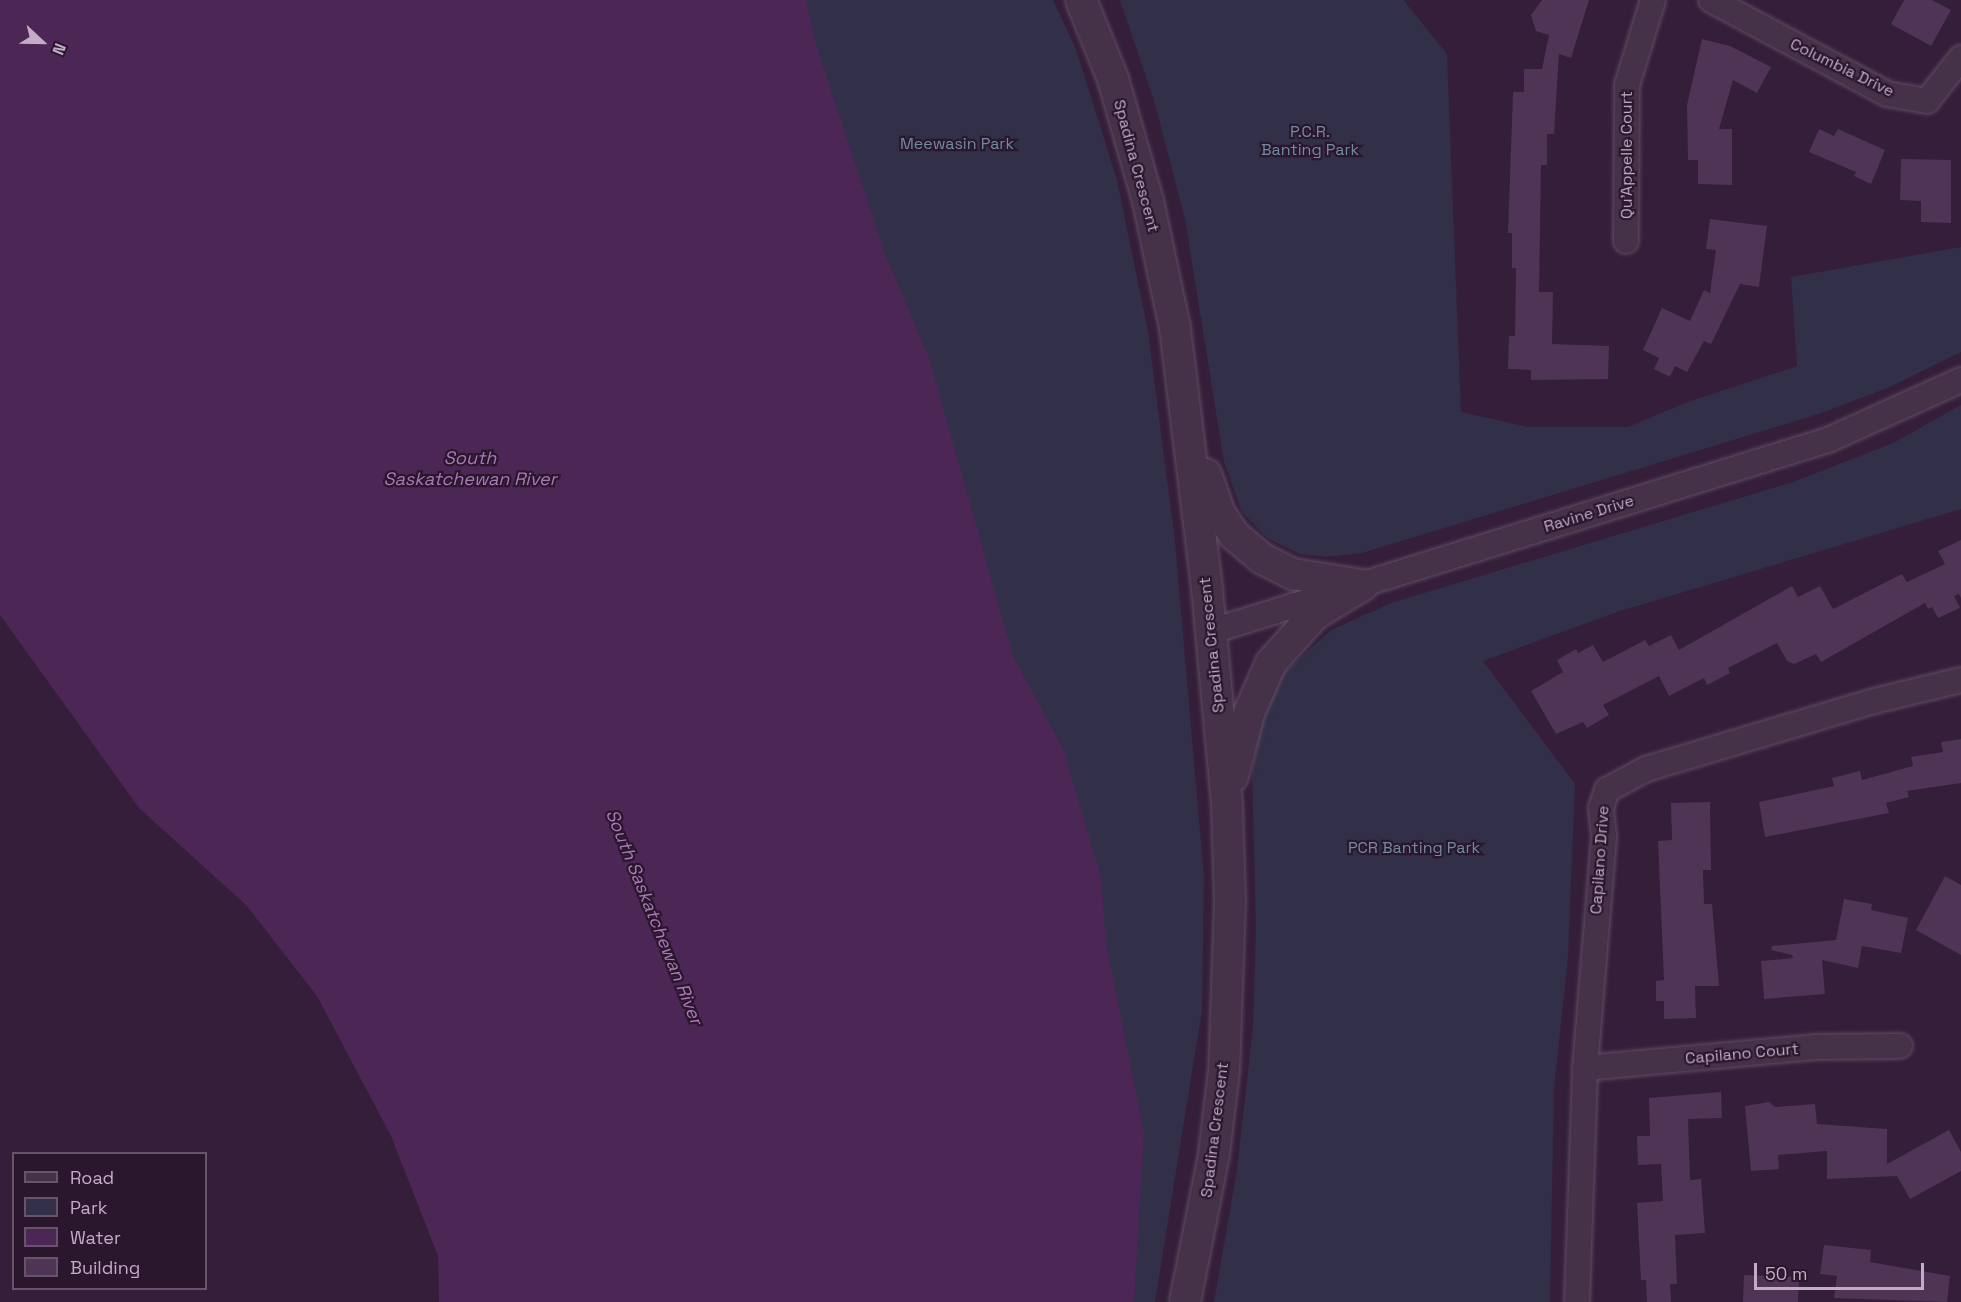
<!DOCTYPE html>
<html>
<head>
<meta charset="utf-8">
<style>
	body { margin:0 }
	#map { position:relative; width:1961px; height:1302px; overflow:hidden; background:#341e39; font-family:"Space Grotesk",sans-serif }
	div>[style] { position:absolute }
	.green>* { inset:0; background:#322f49 }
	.water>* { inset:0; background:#4c2655 }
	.building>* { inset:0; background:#4f3455 }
	.roads { filter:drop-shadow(0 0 2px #604c64) drop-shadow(0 0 2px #604c64) }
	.minor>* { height:24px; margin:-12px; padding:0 12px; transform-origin:12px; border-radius:12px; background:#453249 }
	.tertiary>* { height:30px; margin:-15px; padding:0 15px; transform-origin:15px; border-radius:15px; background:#453249 }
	span { translate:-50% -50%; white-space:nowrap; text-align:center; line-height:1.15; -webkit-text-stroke:4.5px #2a172d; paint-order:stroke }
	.street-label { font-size:16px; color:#c2acc6 }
	.park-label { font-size:16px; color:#718ca2 }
	.water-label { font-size:18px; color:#aa79b6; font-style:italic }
	.legend { position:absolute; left:12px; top:1152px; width:195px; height:138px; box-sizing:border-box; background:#2a172d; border:2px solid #67536a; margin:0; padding:8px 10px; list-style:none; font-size:18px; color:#c2acc6 }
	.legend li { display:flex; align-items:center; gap:12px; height:30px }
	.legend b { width:30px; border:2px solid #67536a }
	.north { position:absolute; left:12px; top:12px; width:60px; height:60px; -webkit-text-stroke:4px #2a172d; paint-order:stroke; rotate:112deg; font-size:16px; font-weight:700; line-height:24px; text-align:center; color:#c2acc6 }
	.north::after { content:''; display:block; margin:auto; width:21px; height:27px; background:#c2acc6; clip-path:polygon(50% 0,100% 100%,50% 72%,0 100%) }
	.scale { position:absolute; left:1754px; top:1263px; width:170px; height:27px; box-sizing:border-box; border:3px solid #c2acc6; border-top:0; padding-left:8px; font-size:18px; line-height:21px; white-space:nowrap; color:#c2acc6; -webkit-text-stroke:4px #2a172d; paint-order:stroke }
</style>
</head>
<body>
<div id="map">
	<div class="green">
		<i style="clip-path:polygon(788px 0,1053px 0,1076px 49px,1117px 180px,1148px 331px,1175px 541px,1204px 877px,1202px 1010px,1155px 1302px,1104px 1302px)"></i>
		<i style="clip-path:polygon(1120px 0,1404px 0,1409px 7px,1447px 54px,1461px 412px,1528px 427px,1628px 427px,1685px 403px,1797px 366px,1791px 277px,1961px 247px,1961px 352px,1890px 387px,1819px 414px,1362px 553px,1327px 557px,1300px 554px,1267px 538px,1242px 512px,1224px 462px,1185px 219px,1155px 104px)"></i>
		<i style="clip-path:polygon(1961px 405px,1961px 509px,1617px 612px,1483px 661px,1575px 784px,1568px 957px,1554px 1090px,1550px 1302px,1214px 1302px,1237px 1170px,1253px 1027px,1256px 926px,1252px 773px,1260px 726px,1278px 678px,1331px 630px,1391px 603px,1793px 482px,1893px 443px)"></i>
	</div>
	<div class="water">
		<i style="clip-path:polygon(0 0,806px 0,817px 48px,884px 251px,929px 358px,1013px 656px,1064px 751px,1101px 878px,1106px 943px,1144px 1133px,1134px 1302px,439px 1302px,438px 1256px,391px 1136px,317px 996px,246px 905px,139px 808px,0 615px)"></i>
	</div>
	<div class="building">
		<i style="clip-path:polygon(1542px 0,1589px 0,1571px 58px,1559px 54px,1554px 134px,1547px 134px,1547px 165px,1541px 165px,1539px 292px,1553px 292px,1552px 344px,1609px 346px,1608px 379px,1531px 380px,1531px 370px,1508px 369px,1509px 336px,1515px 336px,1516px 268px,1512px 268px,1512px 233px,1508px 233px,1513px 92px,1524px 92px,1524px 69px,1542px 69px,1549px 35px,1536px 31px,1531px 15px)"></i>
		<i style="clip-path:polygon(1904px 0,1932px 0,1951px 10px,1931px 46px,1891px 24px)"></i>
		<i style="clip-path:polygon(1702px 39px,1730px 46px,1771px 67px,1757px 93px,1733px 80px,1719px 129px,1732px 129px,1732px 185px,1698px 184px,1698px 160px,1688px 160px,1687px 105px)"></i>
		<i style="clip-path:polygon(1819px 129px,1834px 136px,1838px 129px,1885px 150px,1871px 184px,1854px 176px,1856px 172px,1809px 152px)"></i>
		<i style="clip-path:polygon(1901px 159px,1951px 160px,1951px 223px,1921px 222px,1921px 201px,1900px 200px)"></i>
		<i style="clip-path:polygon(1710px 219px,1767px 226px,1759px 287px,1740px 284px,1711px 344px,1704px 341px,1687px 372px,1675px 366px,1670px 377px,1654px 369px,1659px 358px,1643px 350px,1662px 308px,1690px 321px,1704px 290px,1710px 293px,1716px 250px,1706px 249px)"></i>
		<i style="clip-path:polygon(1961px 540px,1961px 598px,1959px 594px,1954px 596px,1960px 608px,1938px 618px,1932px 607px,1928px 609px,1925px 603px,1821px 662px,1816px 654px,1794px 664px,1787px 661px,1777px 643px,1728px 668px,1730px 673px,1707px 685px,1704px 678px,1669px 696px,1659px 676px,1603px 705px,1609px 715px,1587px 728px,1583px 722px,1556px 734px,1531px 691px,1563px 672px,1557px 660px,1576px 649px,1578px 653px,1593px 645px,1603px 662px,1645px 640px,1649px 646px,1671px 635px,1679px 650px,1792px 586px,1798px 597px,1820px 586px,1833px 609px,1902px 574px,1907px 582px,1945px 564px,1938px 551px)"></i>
		<i style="clip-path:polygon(1961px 739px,1961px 783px,1907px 791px,1909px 797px,1886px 803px,1889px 813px,1765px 837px,1759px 802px,1834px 786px,1832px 778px,1860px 771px,1862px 780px,1913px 766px,1911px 757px,1943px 752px,1941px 742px)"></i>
		<i style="clip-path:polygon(1710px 802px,1711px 870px,1703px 870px,1704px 904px,1712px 904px,1719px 986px,1695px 986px,1696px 1018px,1664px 1019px,1664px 1001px,1656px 1001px,1656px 981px,1664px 980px,1658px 841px,1672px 840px,1671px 803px)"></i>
		<i style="clip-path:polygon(1945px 876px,1961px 885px,1961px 955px,1916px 930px)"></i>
		<i style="clip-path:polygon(1844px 899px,1872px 904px,1871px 910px,1908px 918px,1901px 953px,1862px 946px,1858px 968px,1822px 960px,1825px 994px,1764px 999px,1761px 961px,1793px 958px,1792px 955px,1771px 950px,1772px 946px,1836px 940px)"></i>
		<i style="clip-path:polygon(1721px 1092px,1722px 1118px,1688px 1119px,1690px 1180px,1701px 1179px,1705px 1233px,1675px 1235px,1677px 1284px,1670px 1284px,1671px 1302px,1647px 1302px,1646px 1280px,1641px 1280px,1637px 1203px,1663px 1201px,1661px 1164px,1638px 1165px,1637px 1136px,1650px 1136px,1649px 1098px)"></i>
		<i style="clip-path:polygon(1769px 1102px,1775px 1107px,1815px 1104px,1817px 1124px,1887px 1129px,1887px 1164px,1949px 1130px,1961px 1152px,1961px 1171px,1910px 1199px,1897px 1176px,1827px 1179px,1827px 1151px,1778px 1155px,1779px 1169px,1751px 1171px,1745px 1106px)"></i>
		<i style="clip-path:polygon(1824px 1245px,1871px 1250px,1870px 1262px,1950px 1276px,1947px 1302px,1834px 1298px,1837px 1276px,1820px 1274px)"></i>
		<i style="clip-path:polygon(1744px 1275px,1799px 1277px,1798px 1302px,1743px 1302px)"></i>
	</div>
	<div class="roads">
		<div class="minor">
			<i style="left:1711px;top:0;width:200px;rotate:28.1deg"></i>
			<i style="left:1887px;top:94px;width:41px;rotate:9.9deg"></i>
			<i style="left:1927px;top:101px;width:55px;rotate:-51.7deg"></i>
			<i style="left:1626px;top:241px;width:156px;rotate:-89.6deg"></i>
			<i style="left:1627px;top:85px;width:89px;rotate:-73deg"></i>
			<i style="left:1212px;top:631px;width:645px;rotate:-17.23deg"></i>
			<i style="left:1828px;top:440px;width:146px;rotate:-24.3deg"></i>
			<i style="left:1585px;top:1068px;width:233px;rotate:-5.2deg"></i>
			<i style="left:1817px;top:1047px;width:83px;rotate:-0.7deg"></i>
			<i style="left:1577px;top:1302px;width:234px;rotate:-88deg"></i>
			<i style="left:1585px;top:1068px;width:232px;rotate:-85.3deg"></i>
			<i style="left:1604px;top:837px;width:29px;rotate:-96deg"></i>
			<i style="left:1601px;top:808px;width:19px;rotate:-72deg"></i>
			<i style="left:1607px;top:790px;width:44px;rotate:-28.3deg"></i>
			<i style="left:1646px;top:769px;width:238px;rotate:-16.6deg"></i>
			<i style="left:1874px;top:701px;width:89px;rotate:-13.6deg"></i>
		</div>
		<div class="tertiary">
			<i style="left:1081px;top:0;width:85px;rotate:67.9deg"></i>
			<i style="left:1113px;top:79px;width:127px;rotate:74deg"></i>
			<i style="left:1148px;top:201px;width:130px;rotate:78deg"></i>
			<i style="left:1175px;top:328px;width:263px;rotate:83deg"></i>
			<i style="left:1207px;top:589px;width:217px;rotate:84.7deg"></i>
			<i style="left:1227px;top:805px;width:97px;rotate:88.2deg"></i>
			<i style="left:1230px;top:902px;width:169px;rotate:92deg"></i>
			<i style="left:1224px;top:1071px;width:84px;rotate:96.9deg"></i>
			<i style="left:1214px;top:1154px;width:151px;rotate:101.1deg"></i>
			<i style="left:1206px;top:474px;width:42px;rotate:70.7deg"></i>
			<i style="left:1220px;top:514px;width:25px;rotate:56deg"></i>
			<i style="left:1234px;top:535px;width:38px;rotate:40deg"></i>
			<i style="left:1263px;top:559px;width:34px;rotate:27deg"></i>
			<i style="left:1293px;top:574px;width:71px;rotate:8.9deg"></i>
			<i style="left:1233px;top:776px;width:65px;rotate:-75.7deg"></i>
			<i style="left:1249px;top:713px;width:55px;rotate:-66.3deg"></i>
			<i style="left:1271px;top:663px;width:64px;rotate:-48.1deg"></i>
			<i style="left:1314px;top:615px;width:57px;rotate:-31.5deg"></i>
		</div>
	</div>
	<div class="street-label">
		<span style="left:1842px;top:68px;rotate:26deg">Columbia Drive</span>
		<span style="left:1627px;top:155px;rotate:-90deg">Qu'Appelle Court</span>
		<span style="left:1136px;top:166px;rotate:75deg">Spadina Crescent</span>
		<span style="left:1589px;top:514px;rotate:-17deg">Ravine Drive</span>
		<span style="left:1212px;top:645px;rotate:-96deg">Spadina Crescent</span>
		<span style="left:1600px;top:860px;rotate:-86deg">Capilano Drive</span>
		<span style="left:1742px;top:1054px;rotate:-5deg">Capilano Court</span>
		<span style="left:1215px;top:1130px;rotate:-83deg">Spadina Crescent</span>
	</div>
	<div class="park-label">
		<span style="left:1310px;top:141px">P.C.R.<br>Banting Park</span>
		<span style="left:957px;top:144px">Meewasin Park</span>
		<span style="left:1414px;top:848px">PCR Banting Park</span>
	</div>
	<div class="water-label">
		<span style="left:470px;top:469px">South<br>Saskatchewan River</span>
		<span style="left:654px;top:917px;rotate:68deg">South Saskatchewan River</span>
	</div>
	<ul class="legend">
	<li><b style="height:8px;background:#453249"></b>Road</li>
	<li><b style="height:16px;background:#322f49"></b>Park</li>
	<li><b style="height:16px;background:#4c2655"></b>Water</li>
	<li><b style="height:16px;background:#4f3455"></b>Building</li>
	</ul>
	<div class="north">N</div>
	<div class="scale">50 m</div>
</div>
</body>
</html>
